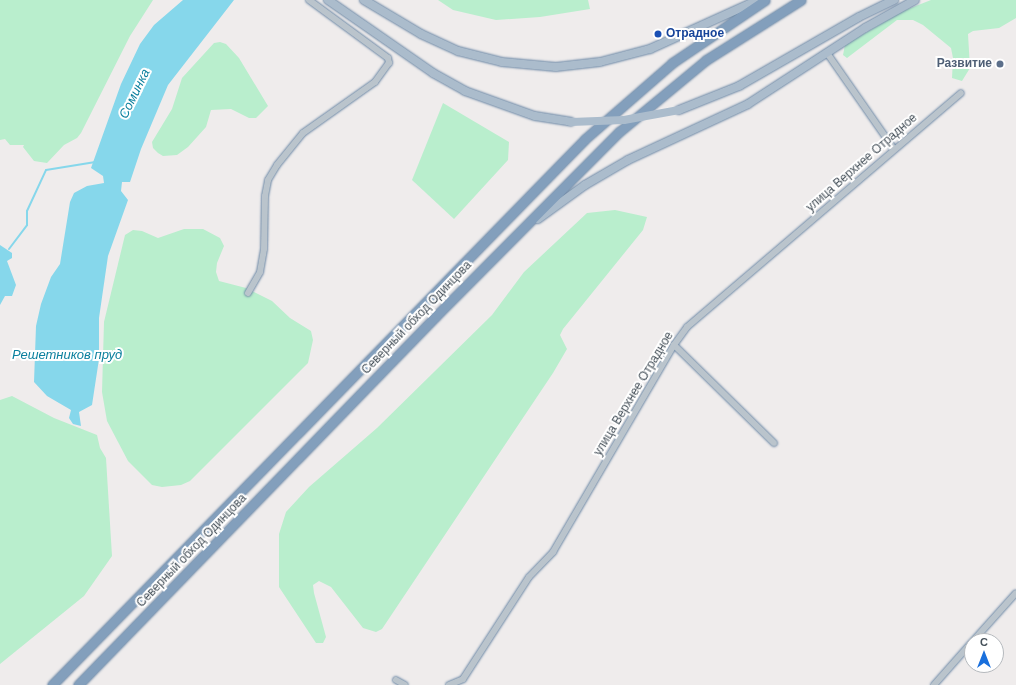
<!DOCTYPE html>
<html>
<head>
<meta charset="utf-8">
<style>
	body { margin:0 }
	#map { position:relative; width:1016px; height:685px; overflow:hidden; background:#efecec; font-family:Arial,sans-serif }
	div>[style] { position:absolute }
	.green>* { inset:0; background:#b9eecd }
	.water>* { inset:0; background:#86d7eb }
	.stream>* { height:2px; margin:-1px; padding:0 1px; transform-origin:1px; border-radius:1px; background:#86d7eb }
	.roads { filter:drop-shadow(0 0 1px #6f8aa7) drop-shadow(0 0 1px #6f8aa7) }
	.minor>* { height:6px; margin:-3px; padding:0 3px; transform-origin:3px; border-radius:3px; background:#bac4cc }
	.major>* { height:8px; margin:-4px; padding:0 4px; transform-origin:4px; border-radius:4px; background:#abbccc }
	.highway>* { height:9px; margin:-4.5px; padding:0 4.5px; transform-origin:4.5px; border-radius:4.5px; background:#839fbc }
	.major-bridge>* { height:8px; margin:-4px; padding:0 4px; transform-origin:4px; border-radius:4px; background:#abbccc }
	.dots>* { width:11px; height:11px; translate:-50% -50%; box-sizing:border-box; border:2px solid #fff; border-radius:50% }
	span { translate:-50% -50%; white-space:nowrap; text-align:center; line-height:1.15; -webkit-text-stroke:4px #fff; paint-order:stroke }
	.transit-label { font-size:12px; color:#164399; font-weight:700 }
	.left { translate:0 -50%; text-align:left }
	.service-label { font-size:12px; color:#4e5e75; font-weight:700 }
	.right { translate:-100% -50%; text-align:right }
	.street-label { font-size:12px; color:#455059 }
	.water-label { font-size:13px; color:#0c809e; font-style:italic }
	.north { position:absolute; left:964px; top:633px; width:40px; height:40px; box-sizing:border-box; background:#fff; border:1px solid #b5b9bd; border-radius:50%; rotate:0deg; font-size:11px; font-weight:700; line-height:16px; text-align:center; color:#455059 }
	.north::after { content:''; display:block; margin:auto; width:14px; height:18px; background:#196fdc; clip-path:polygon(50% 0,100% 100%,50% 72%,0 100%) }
</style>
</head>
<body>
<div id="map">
	<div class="green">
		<i style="clip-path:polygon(0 0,153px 0,130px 36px,81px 133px,77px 138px,64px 145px,47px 163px,34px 161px,23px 147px,24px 145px,10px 145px,5px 139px,0 140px)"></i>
		<i style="clip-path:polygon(438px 0,588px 0,590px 9px,540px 17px,496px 20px,453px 10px)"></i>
		<i style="clip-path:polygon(931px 0,1016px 0,1016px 18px,999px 28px,973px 31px,968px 34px,970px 68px,962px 81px,952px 78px,953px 58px,951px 48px,923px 25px,913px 20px,897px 20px,847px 58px,843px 55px,845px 45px,903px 11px)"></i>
		<i style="clip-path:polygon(220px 42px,226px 44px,239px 58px,268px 106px,256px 118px,249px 118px,231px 109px,211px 110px,206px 127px,188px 147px,177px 155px,163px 156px,158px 153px,153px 148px,152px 142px,172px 109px,182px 78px,214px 43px)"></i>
		<i style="clip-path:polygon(443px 103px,509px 142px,508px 160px,454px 219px,412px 180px)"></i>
		<i style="clip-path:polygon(615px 210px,647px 217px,643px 230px,563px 329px,560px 335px,567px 349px,553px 373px,382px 629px,376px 632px,363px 628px,331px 587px,319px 581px,313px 585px,314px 593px,326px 637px,323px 643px,316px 643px,279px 587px,279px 534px,286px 512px,309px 487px,377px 428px,492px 315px,524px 272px,587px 213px)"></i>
		<i style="clip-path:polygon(184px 229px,203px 229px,220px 238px,224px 246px,217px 263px,216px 272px,219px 281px,246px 288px,272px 301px,290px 318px,311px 331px,313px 340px,308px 363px,190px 481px,181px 485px,162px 487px,152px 485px,128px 461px,107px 421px,102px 392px,104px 322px,125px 235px,133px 230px,142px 231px,158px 238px)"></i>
		<i style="clip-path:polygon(12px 396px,54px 418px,97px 435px,100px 448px,106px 458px,112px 556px,84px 596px,0 664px,0 400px)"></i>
	</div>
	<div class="water">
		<i style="clip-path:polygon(183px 0,234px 0,168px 85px,141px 149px,130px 182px,122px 182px,121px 191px,128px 200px,108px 256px,99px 318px,99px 359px,92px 405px,79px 412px,81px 426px,73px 424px,69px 418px,71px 410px,47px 396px,34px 382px,36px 326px,41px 304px,51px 277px,60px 264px,70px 202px,74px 193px,87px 186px,104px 183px,103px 176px,91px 168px,121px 84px,140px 44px,154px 25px)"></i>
		<i style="clip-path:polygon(0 245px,12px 253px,12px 258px,7px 261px,16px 285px,12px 296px,5px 296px,0 305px)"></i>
	</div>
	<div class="stream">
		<i style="left:9px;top:249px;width:30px;rotate:-53deg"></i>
		<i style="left:27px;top:225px;width:14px;rotate:-90deg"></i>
		<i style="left:27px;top:211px;width:45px;rotate:-65.1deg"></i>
		<i style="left:46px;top:170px;width:50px;rotate:-9.3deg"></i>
	</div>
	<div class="roads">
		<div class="minor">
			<i style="left:827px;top:53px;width:117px;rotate:55.1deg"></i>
			<i style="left:248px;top:293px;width:24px;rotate:-60deg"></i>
			<i style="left:260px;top:272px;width:23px;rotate:-80deg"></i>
			<i style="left:264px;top:249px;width:53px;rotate:-88.9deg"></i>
			<i style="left:265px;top:196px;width:16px;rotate:-79deg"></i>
			<i style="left:268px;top:180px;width:17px;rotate:-59deg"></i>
			<i style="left:277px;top:165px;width:41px;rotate:-50.9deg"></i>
			<i style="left:303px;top:133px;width:88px;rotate:-35.3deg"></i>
			<i style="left:375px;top:82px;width:24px;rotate:-54deg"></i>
			<i style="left:389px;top:63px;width:5px;rotate:-101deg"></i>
			<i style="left:388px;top:58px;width:98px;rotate:-143.7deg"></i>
			<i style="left:674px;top:345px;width:140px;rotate:44.4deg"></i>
			<i style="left:973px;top:641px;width:64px;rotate:-48.1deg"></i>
			<i style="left:396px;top:680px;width:10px;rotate:29deg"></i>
			<i style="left:449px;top:685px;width:15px;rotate:-23deg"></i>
			<i style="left:463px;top:679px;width:121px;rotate:-57.1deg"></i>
			<i style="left:529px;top:577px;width:35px;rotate:-46deg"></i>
			<i style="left:553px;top:552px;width:240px;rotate:-59.7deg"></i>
			<i style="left:674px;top:345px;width:22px;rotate:-54deg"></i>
			<i style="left:687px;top:327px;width:360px;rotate:-40.5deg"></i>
			<i style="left:934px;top:685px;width:57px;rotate:-48.5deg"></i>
		</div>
		<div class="major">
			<i style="left:328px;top:0;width:128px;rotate:34.8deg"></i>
			<i style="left:433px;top:73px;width:37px;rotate:29deg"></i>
			<i style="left:465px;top:91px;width:74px;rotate:19.7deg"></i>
			<i style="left:535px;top:116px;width:36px;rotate:9deg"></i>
			<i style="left:364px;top:0;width:66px;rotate:30.8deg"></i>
			<i style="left:421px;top:34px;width:41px;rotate:24.7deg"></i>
			<i style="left:458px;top:51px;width:45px;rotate:14deg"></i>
			<i style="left:502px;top:62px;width:54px;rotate:5.3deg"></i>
			<i style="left:556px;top:67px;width:44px;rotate:-6.5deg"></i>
			<i style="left:600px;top:62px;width:52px;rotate:-14.6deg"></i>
			<i style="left:650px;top:49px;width:119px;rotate:-24.4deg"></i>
			<i style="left:679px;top:110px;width:65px;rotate:-21.8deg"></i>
			<i style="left:739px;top:86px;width:138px;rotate:-29.9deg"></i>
			<i style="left:859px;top:17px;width:39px;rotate:-26deg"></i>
			<i style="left:538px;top:219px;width:58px;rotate:-35.9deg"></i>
			<i style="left:585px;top:185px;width:50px;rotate:-30.2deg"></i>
			<i style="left:628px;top:160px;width:132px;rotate:-25deg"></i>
			<i style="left:748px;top:104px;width:140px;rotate:-33deg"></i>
			<i style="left:865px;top:28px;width:57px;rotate:-29.2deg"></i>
		</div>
		<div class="highway">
			<i style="left:52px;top:685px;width:763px;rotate:-45.69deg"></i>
			<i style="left:585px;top:139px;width:116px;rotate:-41.1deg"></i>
			<i style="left:672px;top:63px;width:112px;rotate:-34.1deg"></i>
			<i style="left:78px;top:685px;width:514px;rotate:-45.87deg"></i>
			<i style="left:436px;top:316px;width:260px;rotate:-45.2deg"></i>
			<i style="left:619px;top:132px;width:113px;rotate:-39.6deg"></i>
			<i style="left:706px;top:60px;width:112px;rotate:-32.3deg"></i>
		</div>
	</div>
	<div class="major-bridge">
		<i style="left:571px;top:122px;width:53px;rotate:-2.2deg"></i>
		<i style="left:624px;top:120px;width:56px;rotate:-10.3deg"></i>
	</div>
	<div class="dots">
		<i style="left:658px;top:34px;background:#1a4fb4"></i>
		<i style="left:1000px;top:64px;background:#5c6f8a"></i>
	</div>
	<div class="transit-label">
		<span class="left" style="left:666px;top:34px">Отрадное</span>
	</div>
	<div class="service-label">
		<span class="right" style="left:992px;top:64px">Развитие</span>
	</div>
	<div class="street-label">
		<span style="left:862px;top:163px;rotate:-41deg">улица Верхнее Отрадное</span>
		<span style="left:417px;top:318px;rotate:-46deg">Северный обход Одинцова</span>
		<span style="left:634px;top:394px;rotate:-59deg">улица Верхнее Отрадное</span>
		<span style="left:192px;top:551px;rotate:-46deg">Северный обход Одинцова</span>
	</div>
	<div class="water-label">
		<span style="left:135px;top:94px;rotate:-64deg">Соминка</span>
		<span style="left:67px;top:355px">Решетников пруд</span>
	</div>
	<div class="north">С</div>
</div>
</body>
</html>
